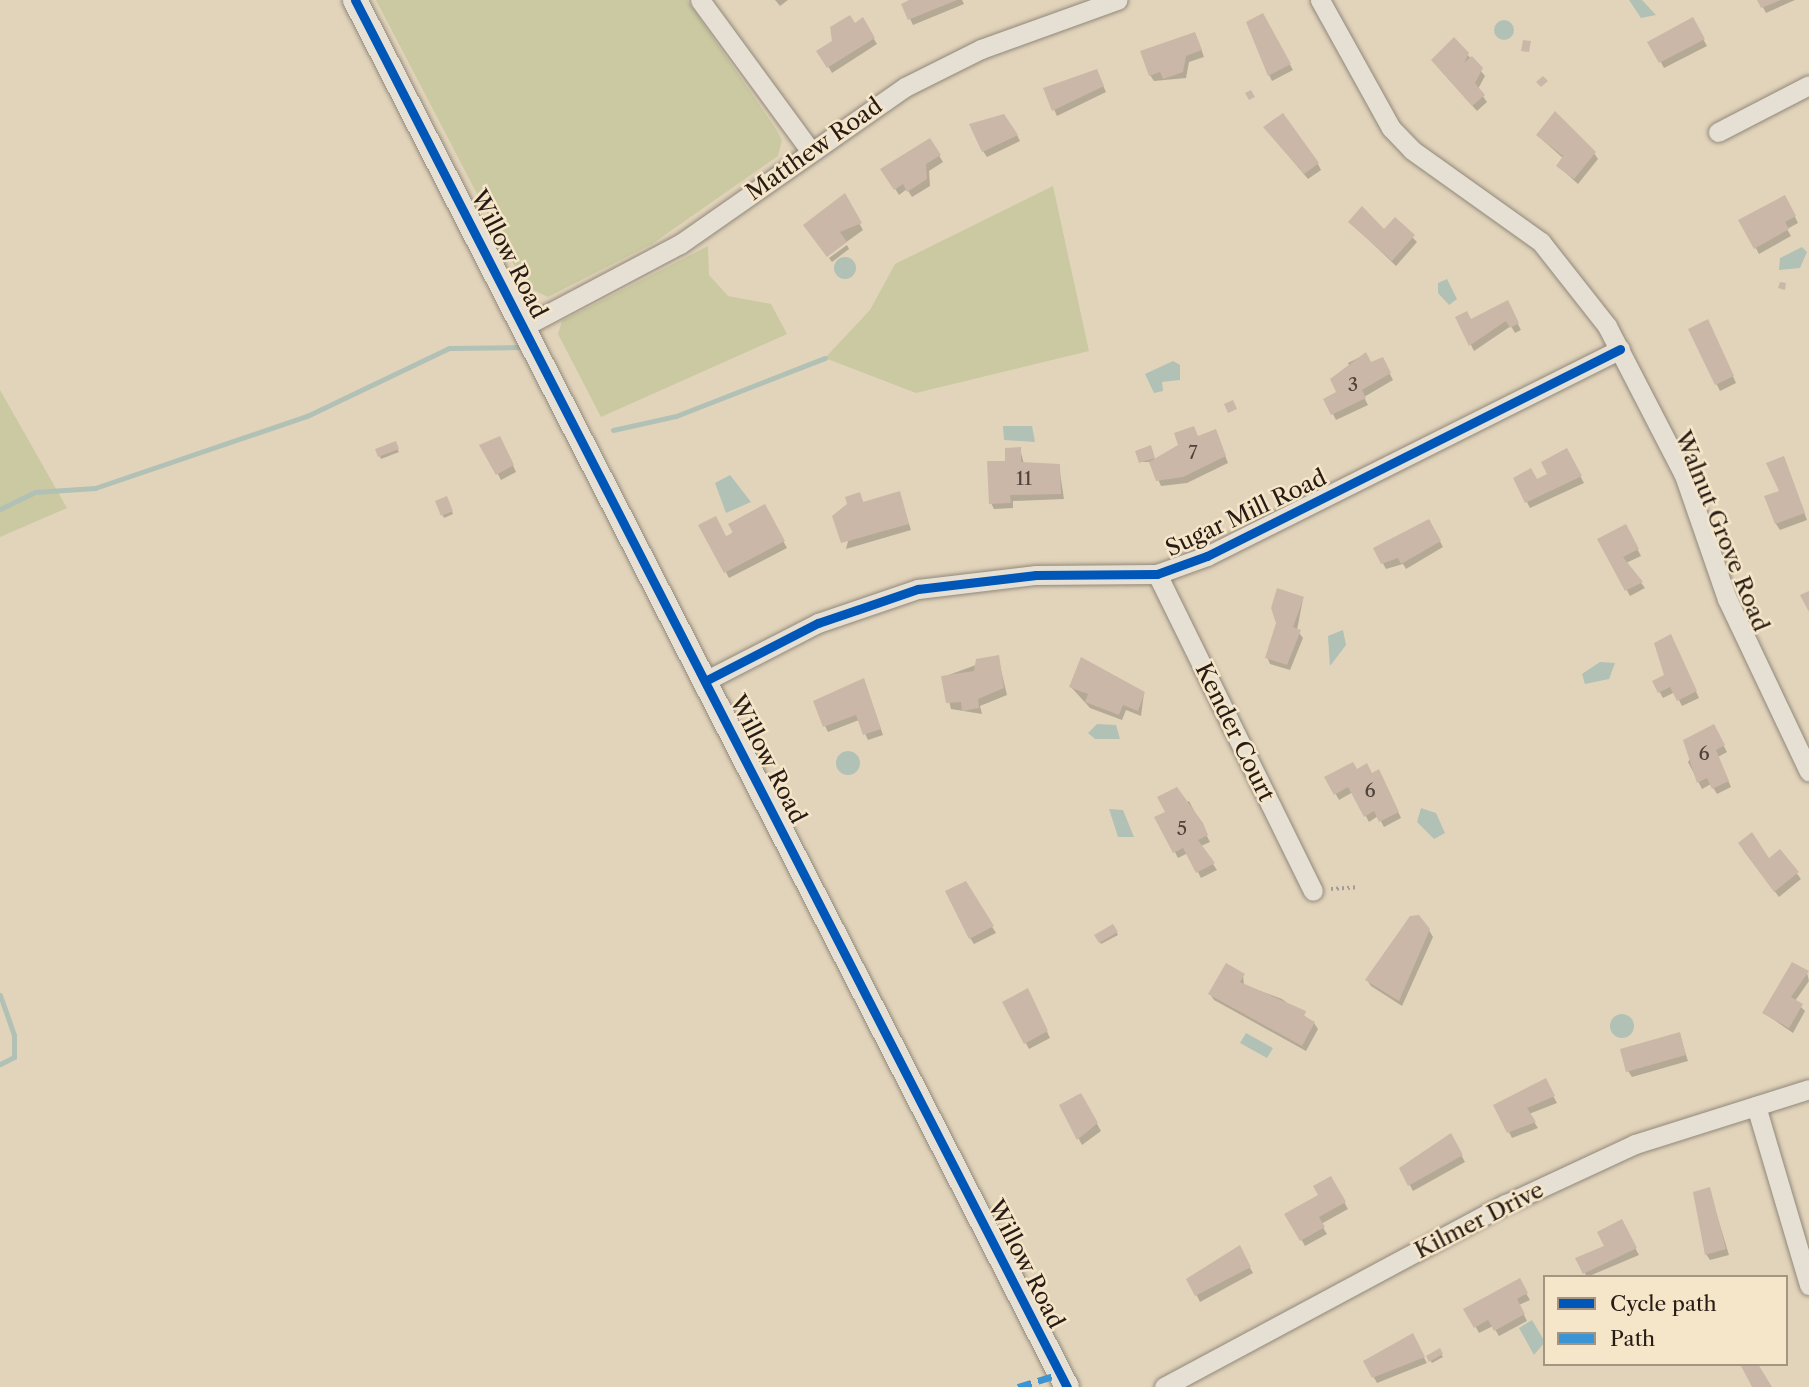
<!DOCTYPE html>
<html>
<head>
<meta charset="utf-8">
<style>
	body { margin:0 }
	#map { position:relative; width:1809px; height:1387px; overflow:hidden; background:#e2d4bb; font-family:"Libre Caslon Text",serif }
	div>[style] { position:absolute }
	.green>* { inset:0; background:#cac9a1 }
	.water>* { inset:0; background:#b1c1b5 }
	.round { border-radius:50% }
	.shadow>* { inset:0; background:#0003 }
	.stream>* { height:5px; margin:-2.5px; padding:0 2.5px; transform-origin:2.5px; border-radius:2.5px; background:#b1c1b5 }
	.building>* { inset:0; background:#cab7a7 }
	.path>* { height:3.5px; margin-top:-1.75px; transform-origin:0; background:repeating-linear-gradient(90deg,#a39d93 0 2px,transparent 0 5.5px) }
	.roads { filter:drop-shadow(0 0 2px #91887a) drop-shadow(0 0 2px #91887a) }
	.minor>* { height:19px; margin:-9.5px; padding:0 9.5px; transform-origin:9.5px; border-radius:9.5px; background:#e6e0d4 }
	.tertiary>* { height:24px; margin:-12px; padding:0 12px; transform-origin:12px; border-radius:12px; background:#e6e0d4 }
	.quiet>* { height:7px; margin-top:-3.5px; transform-origin:0; background:repeating-linear-gradient(90deg,#3b94d3 0 14px,transparent 0 21px) }
	.cycleway>* { height:9px; margin:-4.5px; padding:0 4.5px; transform-origin:4.5px; border-radius:4.5px; background:#0057b8 }
	span { translate:-50% -50%; white-space:nowrap; text-align:center; line-height:1.15; -webkit-text-stroke:5px #f6e6c9; paint-order:stroke }
	.number-label { font-size:19px; color:#4f423a }
	.number-label span { -webkit-text-stroke-width:0 }
	.street-label { font-size:23px; color:#261b15 }
	.legend { position:absolute; left:1543px; top:1275px; width:245px; height:91px; box-sizing:border-box; background:#f6e6c9; border:2px solid #a39581; margin:0; padding:9px 12px; list-style:none; font-size:21px; color:#261b15 }
	.legend li { display:flex; align-items:center; gap:14px; height:35px }
	.legend b { width:35px; border:2px solid #a39581 }
</style>
</head>
<body>
<div id="map">
	<div class="green">
		<i style="clip-path:polygon(376px 0,687px 0,776px 129px,782px 140px,778px 156px,652px 244px,548px 297px,525px 286px)"></i>
		<i style="clip-path:polygon(1053px 186px,1089px 351px,916px 393px,825px 358px,870px 310px,895px 264px)"></i>
		<i style="clip-path:polygon(708px 246px,709px 275px,728px 296px,771px 304px,787px 334px,601px 417px,558px 334px,562px 321px)"></i>
		<i style="clip-path:polygon(0 390px,67px 508px,0 537px)"></i>
	</div>
	<div class="water">
		<i style="clip-path:polygon(1629px 0,1642px 0,1656px 15px,1641px 18px)"></i>
		<i class="round" style="left:1494px;top:20px;width:20px;height:20px"></i>
		<i style="clip-path:polygon(1802px 247px,1807px 252px,1800px 268px,1779px 270px,1780px 258px)"></i>
		<i class="round" style="left:834px;top:257px;width:22px;height:22px"></i>
		<i style="clip-path:polygon(1447px 279px,1457px 299px,1449px 305px,1438px 293px,1438px 283px)"></i>
		<i style="clip-path:polygon(1173px 361px,1180px 365px,1180px 380px,1162px 382px,1163px 391px,1154px 393px,1145px 374px)"></i>
		<i style="clip-path:polygon(1003px 426px,1032px 426px,1035px 442px,1004px 440px)"></i>
		<i style="clip-path:polygon(730px 475px,751px 502px,726px 513px,715px 483px)"></i>
		<i style="clip-path:polygon(1343px 630px,1346px 645px,1330px 666px,1328px 636px)"></i>
		<i style="clip-path:polygon(1600px 662px,1615px 663px,1609px 679px,1585px 684px,1582px 674px)"></i>
		<i style="clip-path:polygon(1097px 724px,1116px 725px,1120px 739px,1095px 739px,1088px 733px)"></i>
		<i class="round" style="left:836px;top:751px;width:24px;height:24px"></i>
		<i style="clip-path:polygon(1421px 808px,1436px 813px,1445px 833px,1434px 839px,1417px 822px)"></i>
		<i style="clip-path:polygon(1109px 809px,1123px 810px,1134px 837px,1118px 837px)"></i>
		<i class="round" style="left:1610px;top:1014px;width:24px;height:24px"></i>
		<i style="clip-path:polygon(1246px 1033px,1273px 1048px,1267px 1058px,1240px 1043px)"></i>
		<i style="clip-path:polygon(1532px 1320px,1545px 1342px,1534px 1355px,1519px 1328px)"></i>
	</div>
	<div class="shadow">
		<i style="clip-path:polygon(775px 0,788px 0,780px 6px)"></i>
		<i style="clip-path:polygon(913px 0,962px 0,964px 4px,913px 25px,903px 5px)"></i>
		<i style="clip-path:polygon(1759px 0,1795px 0,1766px 13px)"></i>
		<i style="clip-path:polygon(1262px 15px,1293px 70px,1272px 81px,1269px 75px)"></i>
		<i style="clip-path:polygon(1692px 19px,1707px 46px,1664px 68px,1650px 42px)"></i>
		<i style="clip-path:polygon(862px 20px,877px 44px,832px 73px,819px 51px)"></i>
		<i style="clip-path:polygon(1198px 40px,1204px 57px,1189px 62px,1186px 78px,1154px 81px,1150px 75px)"></i>
		<i style="clip-path:polygon(1467px 54px,1485px 76px,1478px 89px,1487px 102px,1477px 111px,1437px 66px)"></i>
		<i style="clip-path:polygon(1099px 77px,1106px 92px,1057px 116px,1045px 89px)"></i>
		<i style="clip-path:polygon(1265px 128px,1318px 164px,1321px 170px,1308px 179px)"></i>
		<i style="clip-path:polygon(1017px 135px,1020px 141px,987px 157px,983px 151px)"></i>
		<i style="clip-path:polygon(1538px 136px,1594px 153px,1598px 159px,1578px 184px,1558px 166px,1564px 159px)"></i>
		<i style="clip-path:polygon(930px 141px,943px 162px,929px 171px,930px 186px,912px 197px,907px 189px,899px 195px,883px 169px)"></i>
		<i style="clip-path:polygon(844px 196px,863px 230px,827px 256px)"></i>
		<i style="clip-path:polygon(1785px 197px,1798px 223px,1787px 229px,1791px 236px,1759px 254px,1741px 221px)"></i>
		<i style="clip-path:polygon(1395px 220px,1417px 242px,1396px 266px,1350px 222px,1384px 232px)"></i>
		<i style="clip-path:polygon(847px 245px,849px 249px,832px 262px,829px 258px)"></i>
		<i style="clip-path:polygon(1507px 303px,1521px 330px,1515px 333px,1511px 326px,1474px 351px,1457px 317px,1470px 321px)"></i>
		<i style="clip-path:polygon(1711px 327px,1736px 383px,1720px 391px,1690px 330px)"></i>
		<i style="clip-path:polygon(1366px 354px,1371px 364px,1382px 359px,1393px 380px,1364px 397px,1368px 405px,1336px 420px,1325px 399px,1339px 392px,1351px 370px,1348px 363px)"></i>
		<i style="clip-path:polygon(1216px 432px,1228px 463px,1187px 483px,1161px 486px,1151px 462px,1141px 462px,1151px 450px,1155px 460px)"></i>
		<i style="clip-path:polygon(395px 444px,399px 452px,381px 459px,377px 450px)"></i>
		<i style="clip-path:polygon(503px 444px,516px 472px,501px 480px,482px 445px)"></i>
		<i style="clip-path:polygon(1020px 449px,1024px 464px,1059px 466px,1064px 499px,1013px 501px,1013px 508px,994px 509px,991px 503px,1007px 462px)"></i>
		<i style="clip-path:polygon(1566px 450px,1584px 483px,1530px 508px,1515px 479px,1536px 481px,1550px 475px)"></i>
		<i style="clip-path:polygon(1784px 458px,1807px 520px,1780px 530px,1776px 524px)"></i>
		<i style="clip-path:polygon(899px 493px,911px 530px,846px 549px,860px 494px,864px 504px)"></i>
		<i style="clip-path:polygon(446px 498px,453px 514px,444px 518px,437px 502px)"></i>
		<i style="clip-path:polygon(764px 506px,787px 548px,729px 578px,701px 526px,726px 538px)"></i>
		<i style="clip-path:polygon(1429px 521px,1443px 547px,1406px 569px,1403px 564px,1386px 569px,1375px 549px)"></i>
		<i style="clip-path:polygon(1625px 526px,1641px 556px,1626px 563px,1645px 588px,1630px 596px,1600px 540px)"></i>
		<i style="clip-path:polygon(1303px 599px,1297px 630px,1303px 638px,1290px 670px,1270px 664px,1267px 657px)"></i>
		<i style="clip-path:polygon(1674px 643px,1699px 698px,1682px 706px,1675px 692px,1663px 698px,1654px 682px,1666px 676px)"></i>
		<i style="clip-path:polygon(998px 657px,1007px 695px,980px 706px,982px 714px,951px 709px,943px 677px)"></i>
		<i style="clip-path:polygon(1082px 660px,1144px 693px,1141px 716px,1126px 710px,1122px 720px,1090px 708px,1071px 687px)"></i>
		<i style="clip-path:polygon(864px 680px,883px 735px,868px 740px,859px 720px,828px 732px,825px 726px)"></i>
		<i style="clip-path:polygon(1713px 726px,1727px 752px,1718px 757px,1731px 787px,1717px 794px,1711px 784px,1702px 789px,1688px 762px)"></i>
		<i style="clip-path:polygon(1357px 771px,1382px 777px,1401px 818px,1384px 827px,1378px 816px,1369px 822px,1353px 792px,1339px 800px,1327px 778px)"></i>
		<i style="clip-path:polygon(1189px 801px,1210px 842px,1201px 846px,1217px 870px,1201px 878px,1188px 853px,1178px 858px,1157px 818px)"></i>
		<i style="clip-path:polygon(1743px 850px,1769px 860px,1780px 851px,1801px 879px,1779px 897px)"></i>
		<i style="clip-path:polygon(965px 883px,996px 933px,974px 944px,970px 938px)"></i>
		<i style="clip-path:polygon(1113px 926px,1118px 935px,1101px 944px,1096px 935px)"></i>
		<i style="clip-path:polygon(1429px 930px,1433px 937px,1402px 1006px,1371px 986px,1367px 980px)"></i>
		<i style="clip-path:polygon(1807px 973px,1809px 981px,1795px 1001px,1805px 1011px,1793px 1033px,1764px 1013px)"></i>
		<i style="clip-path:polygon(1243px 975px,1244px 985px,1282px 999px,1314px 1023px,1318px 1029px,1306px 1051px,1214px 1000px,1210px 994px)"></i>
		<i style="clip-path:polygon(1030px 996px,1050px 1038px,1029px 1049px,1004px 1003px)"></i>
		<i style="clip-path:polygon(1679px 1034px,1688px 1061px,1632px 1077px,1628px 1071px)"></i>
		<i style="clip-path:polygon(1545px 1081px,1557px 1103px,1529px 1114px,1538px 1128px,1512px 1138px,1495px 1106px)"></i>
		<i style="clip-path:polygon(1081px 1095px,1101px 1131px,1082px 1145px,1061px 1105px)"></i>
		<i style="clip-path:polygon(1451px 1136px,1465px 1162px,1413px 1191px,1401px 1169px)"></i>
		<i style="clip-path:polygon(1331px 1178px,1348px 1209px,1321px 1224px,1327px 1234px,1305px 1246px,1287px 1214px,1320px 1196px)"></i>
		<i style="clip-path:polygon(1709px 1189px,1729px 1255px,1710px 1260px,1706px 1254px)"></i>
		<i style="clip-path:polygon(1621px 1222px,1639px 1255px,1587px 1277px,1577px 1259px,1607px 1246px)"></i>
		<i style="clip-path:polygon(1239px 1248px,1253px 1273px,1200px 1302px,1189px 1280px)"></i>
		<i style="clip-path:polygon(1519px 1281px,1530px 1300px,1519px 1305px,1527px 1321px,1499px 1336px,1493px 1326px,1479px 1333px,1466px 1309px)"></i>
		<i style="clip-path:polygon(1412px 1336px,1427px 1363px,1377px 1383px,1365px 1362px)"></i>
		<i style="clip-path:polygon(1439px 1351px,1443px 1357px,1432px 1363px,1428px 1357px)"></i>
	</div>
	<div class="stream">
		<i style="left:613px;top:430px;width:65px;rotate:-12.5deg"></i>
		<i style="left:676px;top:416px;width:160px;rotate:-21.3deg"></i>
		<i style="left:0;top:509px;width:39px;rotate:-26deg"></i>
		<i style="left:35px;top:492px;width:60px;rotate:-3.8deg"></i>
		<i style="left:95px;top:488px;width:224px;rotate:-18.8deg"></i>
		<i style="left:307px;top:416px;width:157px;rotate:-25.6deg"></i>
		<i style="left:449px;top:348px;width:69px;rotate:-0.8deg"></i>
		<i style="left:0;top:995px;width:42px;rotate:70.7deg"></i>
		<i style="left:14px;top:1035px;width:22px;rotate:90deg"></i>
		<i style="left:14px;top:1057px;width:16px;rotate:153deg"></i>
	</div>
	<div class="building">
		<i style="clip-path:polygon(909px 0,957px 0,908px 20px,901px 4px)"></i>
		<i style="clip-path:polygon(1757px 0,1781px 0,1761px 8px)"></i>
		<i style="clip-path:polygon(1263px 13px,1291px 64px,1268px 76px,1246px 22px)"></i>
		<i style="clip-path:polygon(850px 15px,855px 23px,863px 17px,875px 38px,827px 68px,816px 51px,832px 41px,830px 27px)"></i>
		<i style="clip-path:polygon(1693px 17px,1705px 39px,1659px 63px,1647px 42px)"></i>
		<i style="clip-path:polygon(1195px 32px,1202px 50px,1186px 56px,1183px 72px,1163px 79px,1160px 72px,1149px 76px,1140px 51px)"></i>
		<i style="clip-path:polygon(1454px 37px,1469px 53px,1464px 63px,1472px 56px,1483px 68px,1475px 83px,1485px 95px,1472px 106px,1431px 60px)"></i>
		<i style="clip-path:polygon(1523px 40px,1531px 41px,1529px 52px,1521px 51px)"></i>
		<i style="clip-path:polygon(1097px 69px,1104px 86px,1052px 111px,1043px 88px)"></i>
		<i style="clip-path:polygon(1543px 76px,1548px 81px,1541px 87px,1536px 82px)"></i>
		<i style="clip-path:polygon(1251px 90px,1255px 97px,1249px 100px,1245px 93px)"></i>
		<i style="clip-path:polygon(1555px 111px,1596px 152px,1574px 179px,1556px 166px,1563px 156px,1536px 135px)"></i>
		<i style="clip-path:polygon(1283px 113px,1319px 163px,1304px 174px,1263px 127px)"></i>
		<i style="clip-path:polygon(1004px 114px,1018px 135px,982px 152px,969px 124px)"></i>
		<i style="clip-path:polygon(930px 138px,941px 155px,926px 164px,927px 179px,907px 192px,903px 184px,894px 190px,880px 169px)"></i>
		<i style="clip-path:polygon(845px 193px,862px 223px,840px 232px,847px 242px,827px 257px,803px 225px)"></i>
		<i style="clip-path:polygon(1785px 195px,1796px 216px,1785px 222px,1789px 229px,1754px 249px,1738px 220px)"></i>
		<i style="clip-path:polygon(1362px 206px,1384px 229px,1395px 217px,1415px 235px,1392px 261px,1348px 222px)"></i>
		<i style="clip-path:polygon(1780px 282px,1786px 283px,1785px 290px,1778px 288px)"></i>
		<i style="clip-path:polygon(1508px 300px,1519px 323px,1510px 328px,1506px 321px,1469px 346px,1455px 317px,1467px 311px,1471px 319px)"></i>
		<i style="clip-path:polygon(1708px 319px,1734px 376px,1715px 385px,1688px 329px)"></i>
		<i style="clip-path:polygon(1366px 352px,1371px 362px,1383px 357px,1391px 373px,1362px 390px,1366px 398px,1331px 415px,1323px 399px,1336px 392px,1330px 379px)"></i>
		<i style="clip-path:polygon(1233px 400px,1237px 409px,1228px 413px,1224px 404px)"></i>
		<i style="clip-path:polygon(1194px 426px,1198px 436px,1216px 429px,1226px 456px,1183px 477px,1156px 481px,1149px 462px,1178px 445px,1174px 433px)"></i>
		<i style="clip-path:polygon(500px 436px,514px 465px,496px 475px,479px 445px)"></i>
		<i style="clip-path:polygon(396px 441px,399px 449px,378px 457px,375px 449px)"></i>
		<i style="clip-path:polygon(1151px 445px,1155px 458px,1139px 463px,1135px 451px)"></i>
		<i style="clip-path:polygon(1021px 447px,1021px 462px,1060px 464px,1061px 494px,1010px 495px,1011px 503px,989px 504px,987px 461px,1005px 461px,1005px 448px)"></i>
		<i style="clip-path:polygon(1567px 448px,1582px 476px,1525px 503px,1513px 478px,1531px 468px,1537px 479px,1547px 474px,1541px 462px)"></i>
		<i style="clip-path:polygon(1784px 456px,1805px 513px,1775px 524px,1764px 496px,1779px 491px,1766px 463px)"></i>
		<i style="clip-path:polygon(900px 491px,909px 524px,841px 543px,832px 516px,847px 504px,845px 497px,860px 492px,863px 502px)"></i>
		<i style="clip-path:polygon(447px 496px,453px 511px,441px 516px,435px 501px)"></i>
		<i style="clip-path:polygon(765px 504px,785px 541px,724px 573px,698px 525px,716px 516px,726px 536px,733px 533px,728px 524px)"></i>
		<i style="clip-path:polygon(1429px 519px,1441px 541px,1401px 564px,1398px 558px,1381px 564px,1373px 548px)"></i>
		<i style="clip-path:polygon(1626px 524px,1639px 549px,1623px 557px,1643px 582px,1625px 591px,1597px 539px)"></i>
		<i style="clip-path:polygon(1277px 588px,1304px 597px,1293px 627px,1301px 630px,1287px 665px,1265px 658px,1276px 623px,1271px 608px)"></i>
		<i style="clip-path:polygon(1809px 591px,1809px 612px,1800px 595px)"></i>
		<i style="clip-path:polygon(1671px 634px,1697px 691px,1677px 701px,1670px 687px,1658px 693px,1652px 681px,1664px 675px,1654px 643px)"></i>
		<i style="clip-path:polygon(999px 655px,1004px 688px,978px 699px,979px 708px,962px 711px,961px 702px,946px 703px,941px 676px,974px 671px,976px 659px)"></i>
		<i style="clip-path:polygon(1081px 657px,1145px 692px,1138px 711px,1123px 705px,1119px 715px,1085px 702px,1088px 694px,1069px 687px)"></i>
		<i style="clip-path:polygon(864px 678px,881px 729px,863px 735px,856px 715px,823px 727px,813px 701px)"></i>
		<i style="clip-path:polygon(1714px 724px,1725px 745px,1716px 750px,1729px 781px,1712px 789px,1707px 778px,1697px 783px,1683px 740px)"></i>
		<i style="clip-path:polygon(1353px 762px,1357px 769px,1367px 763px,1372px 773px,1379px 769px,1399px 812px,1379px 822px,1374px 811px,1364px 817px,1348px 787px,1334px 795px,1324px 777px)"></i>
		<i style="clip-path:polygon(1177px 787px,1203px 823px,1208px 835px,1198px 840px,1215px 863px,1196px 873px,1183px 848px,1173px 853px,1154px 817px,1165px 812px,1157px 797px)"></i>
		<i style="clip-path:polygon(1752px 832px,1769px 858px,1780px 849px,1799px 872px,1774px 892px,1738px 843px)"></i>
		<i style="clip-path:polygon(966px 881px,994px 926px,969px 939px,945px 891px)"></i>
		<i style="clip-path:polygon(1419px 915px,1430px 929px,1399px 1001px,1365px 980px,1410px 916px)"></i>
		<i style="clip-path:polygon(1113px 924px,1118px 932px,1099px 943px,1094px 935px)"></i>
		<i style="clip-path:polygon(1792px 962px,1809px 971px,1791px 997px,1803px 1004px,1789px 1028px,1762px 1013px)"></i>
		<i style="clip-path:polygon(1226px 963px,1245px 974px,1240px 982px,1306px 1011px,1304px 1016px,1315px 1022px,1302px 1046px,1208px 994px)"></i>
		<i style="clip-path:polygon(1028px 988px,1048px 1031px,1024px 1044px,1002px 1002px)"></i>
		<i style="clip-path:polygon(1680px 1032px,1686px 1055px,1626px 1072px,1620px 1049px)"></i>
		<i style="clip-path:polygon(1546px 1078px,1555px 1096px,1527px 1108px,1536px 1122px,1507px 1133px,1493px 1105px)"></i>
		<i style="clip-path:polygon(1081px 1093px,1098px 1123px,1077px 1140px,1059px 1105px)"></i>
		<i style="clip-path:polygon(1451px 1133px,1463px 1155px,1408px 1186px,1399px 1168px)"></i>
		<i style="clip-path:polygon(1331px 1176px,1346px 1202px,1319px 1217px,1325px 1227px,1300px 1241px,1284px 1214px,1318px 1195px,1313px 1186px)"></i>
		<i style="clip-path:polygon(1710px 1187px,1726px 1249px,1705px 1255px,1693px 1192px)"></i>
		<i style="clip-path:polygon(1622px 1219px,1637px 1248px,1583px 1274px,1575px 1258px,1604px 1246px,1597px 1232px)"></i>
		<i style="clip-path:polygon(1240px 1245px,1251px 1267px,1195px 1296px,1186px 1279px)"></i>
		<i style="clip-path:polygon(1520px 1278px,1528px 1293px,1517px 1299px,1525px 1314px,1494px 1331px,1488px 1320px,1474px 1328px,1463px 1309px)"></i>
		<i style="clip-path:polygon(1413px 1333px,1425px 1357px,1372px 1378px,1363px 1361px)"></i>
		<i style="clip-path:polygon(1440px 1348px,1443px 1354px,1429px 1362px,1426px 1356px)"></i>
		<i style="clip-path:polygon(1740px 1364px,1758px 1364px,1772px 1387px,1752px 1387px)"></i>
	</div>
	<div class="path">
		<i style="left:1331px;top:889px;width:26px;rotate:-4deg"></i>
	</div>
	<div class="roads">
		<div class="minor">
			<i style="left:700px;top:0;width:185px;rotate:53.8deg"></i>
			<i style="left:1320px;top:0;width:146px;rotate:61deg"></i>
			<i style="left:1391px;top:128px;width:30px;rotate:46deg"></i>
			<i style="left:1412px;top:150px;width:158px;rotate:35.5deg"></i>
			<i style="left:1541px;top:242px;width:107px;rotate:51.8deg"></i>
			<i style="left:1607px;top:326px;width:168px;rotate:62.7deg"></i>
			<i style="left:1684px;top:475px;width:131px;rotate:70.9deg"></i>
			<i style="left:1727px;top:599px;width:191px;rotate:64.6deg"></i>
			<i style="left:1718px;top:132px;width:102px;rotate:-27.3deg"></i>
			<i style="left:525px;top:326px;width:175px;rotate:-27.9deg"></i>
			<i style="left:680px;top:244px;width:274px;rotate:-34.9deg"></i>
			<i style="left:905px;top:87px;width:85px;rotate:-26.6deg"></i>
			<i style="left:981px;top:49px;width:145px;rotate:-19.8deg"></i>
			<i style="left:1157px;top:574px;width:353px;rotate:63.8deg"></i>
			<i style="left:707px;top:680px;width:125px;rotate:-27.2deg"></i>
			<i style="left:818px;top:623px;width:106px;rotate:-18.8deg"></i>
			<i style="left:918px;top:589px;width:119px;rotate:-6.8deg"></i>
			<i style="left:1036px;top:575px;width:121px;rotate:-0.5deg"></i>
			<i style="left:1157px;top:574px;width:53px;rotate:-19.8deg"></i>
			<i style="left:1207px;top:556px;width:462px;rotate:-26.6deg"></i>
			<i style="left:1756px;top:1106px;width:187px;rotate:73.5deg"></i>
			<i style="left:1164px;top:1387px;width:388px;rotate:-28.2deg"></i>
			<i style="left:1506px;top:1204px;width:142px;rotate:-24.9deg"></i>
			<i style="left:1635px;top:1144px;width:182px;rotate:-17.5deg"></i>
		</div>
		<div class="tertiary">
			<i style="left:355px;top:0;width:1559px;rotate:62.83deg"></i>
		</div>
	</div>
	<div class="quiet">
		<i style="left:1018px;top:1387px;width:44px;rotate:-17.2deg"></i>
	</div>
	<div class="cycleway">
		<i style="left:355px;top:0;width:1559px;rotate:62.83deg"></i>
		<i style="left:707px;top:680px;width:125px;rotate:-27.2deg"></i>
		<i style="left:818px;top:623px;width:106px;rotate:-18.8deg"></i>
		<i style="left:918px;top:589px;width:119px;rotate:-6.8deg"></i>
		<i style="left:1036px;top:575px;width:121px;rotate:-0.5deg"></i>
		<i style="left:1157px;top:574px;width:53px;rotate:-19.8deg"></i>
		<i style="left:1207px;top:556px;width:462px;rotate:-26.6deg"></i>
	</div>
	<div class="number-label">
		<span style="left:1353px;top:385px">3</span>
		<span style="left:1193px;top:453px">7</span>
		<span style="left:1024px;top:479px">11</span>
		<span style="left:1704px;top:754px">6</span>
		<span style="left:1370px;top:791px">6</span>
		<span style="left:1182px;top:829px">5</span>
	</div>
	<div class="street-label">
		<span style="left:814px;top:149px;rotate:-35deg">Matthew Road</span>
		<span style="left:509px;top:254px;rotate:63deg">Willow Road</span>
		<span style="left:1246px;top:513px;rotate:-25deg">Sugar Mill Road</span>
		<span style="left:1722px;top:531px;rotate:68deg">Walnut Grove Road</span>
		<span style="left:1235px;top:732px;rotate:64deg">Kender Court</span>
		<span style="left:768px;top:759px;rotate:63deg">Willow Road</span>
		<span style="left:1479px;top:1220px;rotate:-27deg">Kilmer Drive</span>
		<span style="left:1026px;top:1264px;rotate:63deg">Willow Road</span>
	</div>
	<ul class="legend">
	<li><b style="height:9px;background:#0057b8"></b>Cycle path</li>
	<li><b style="height:9px;background:#3b94d3"></b>Path</li>
	</ul>
</div>
</body>
</html>
